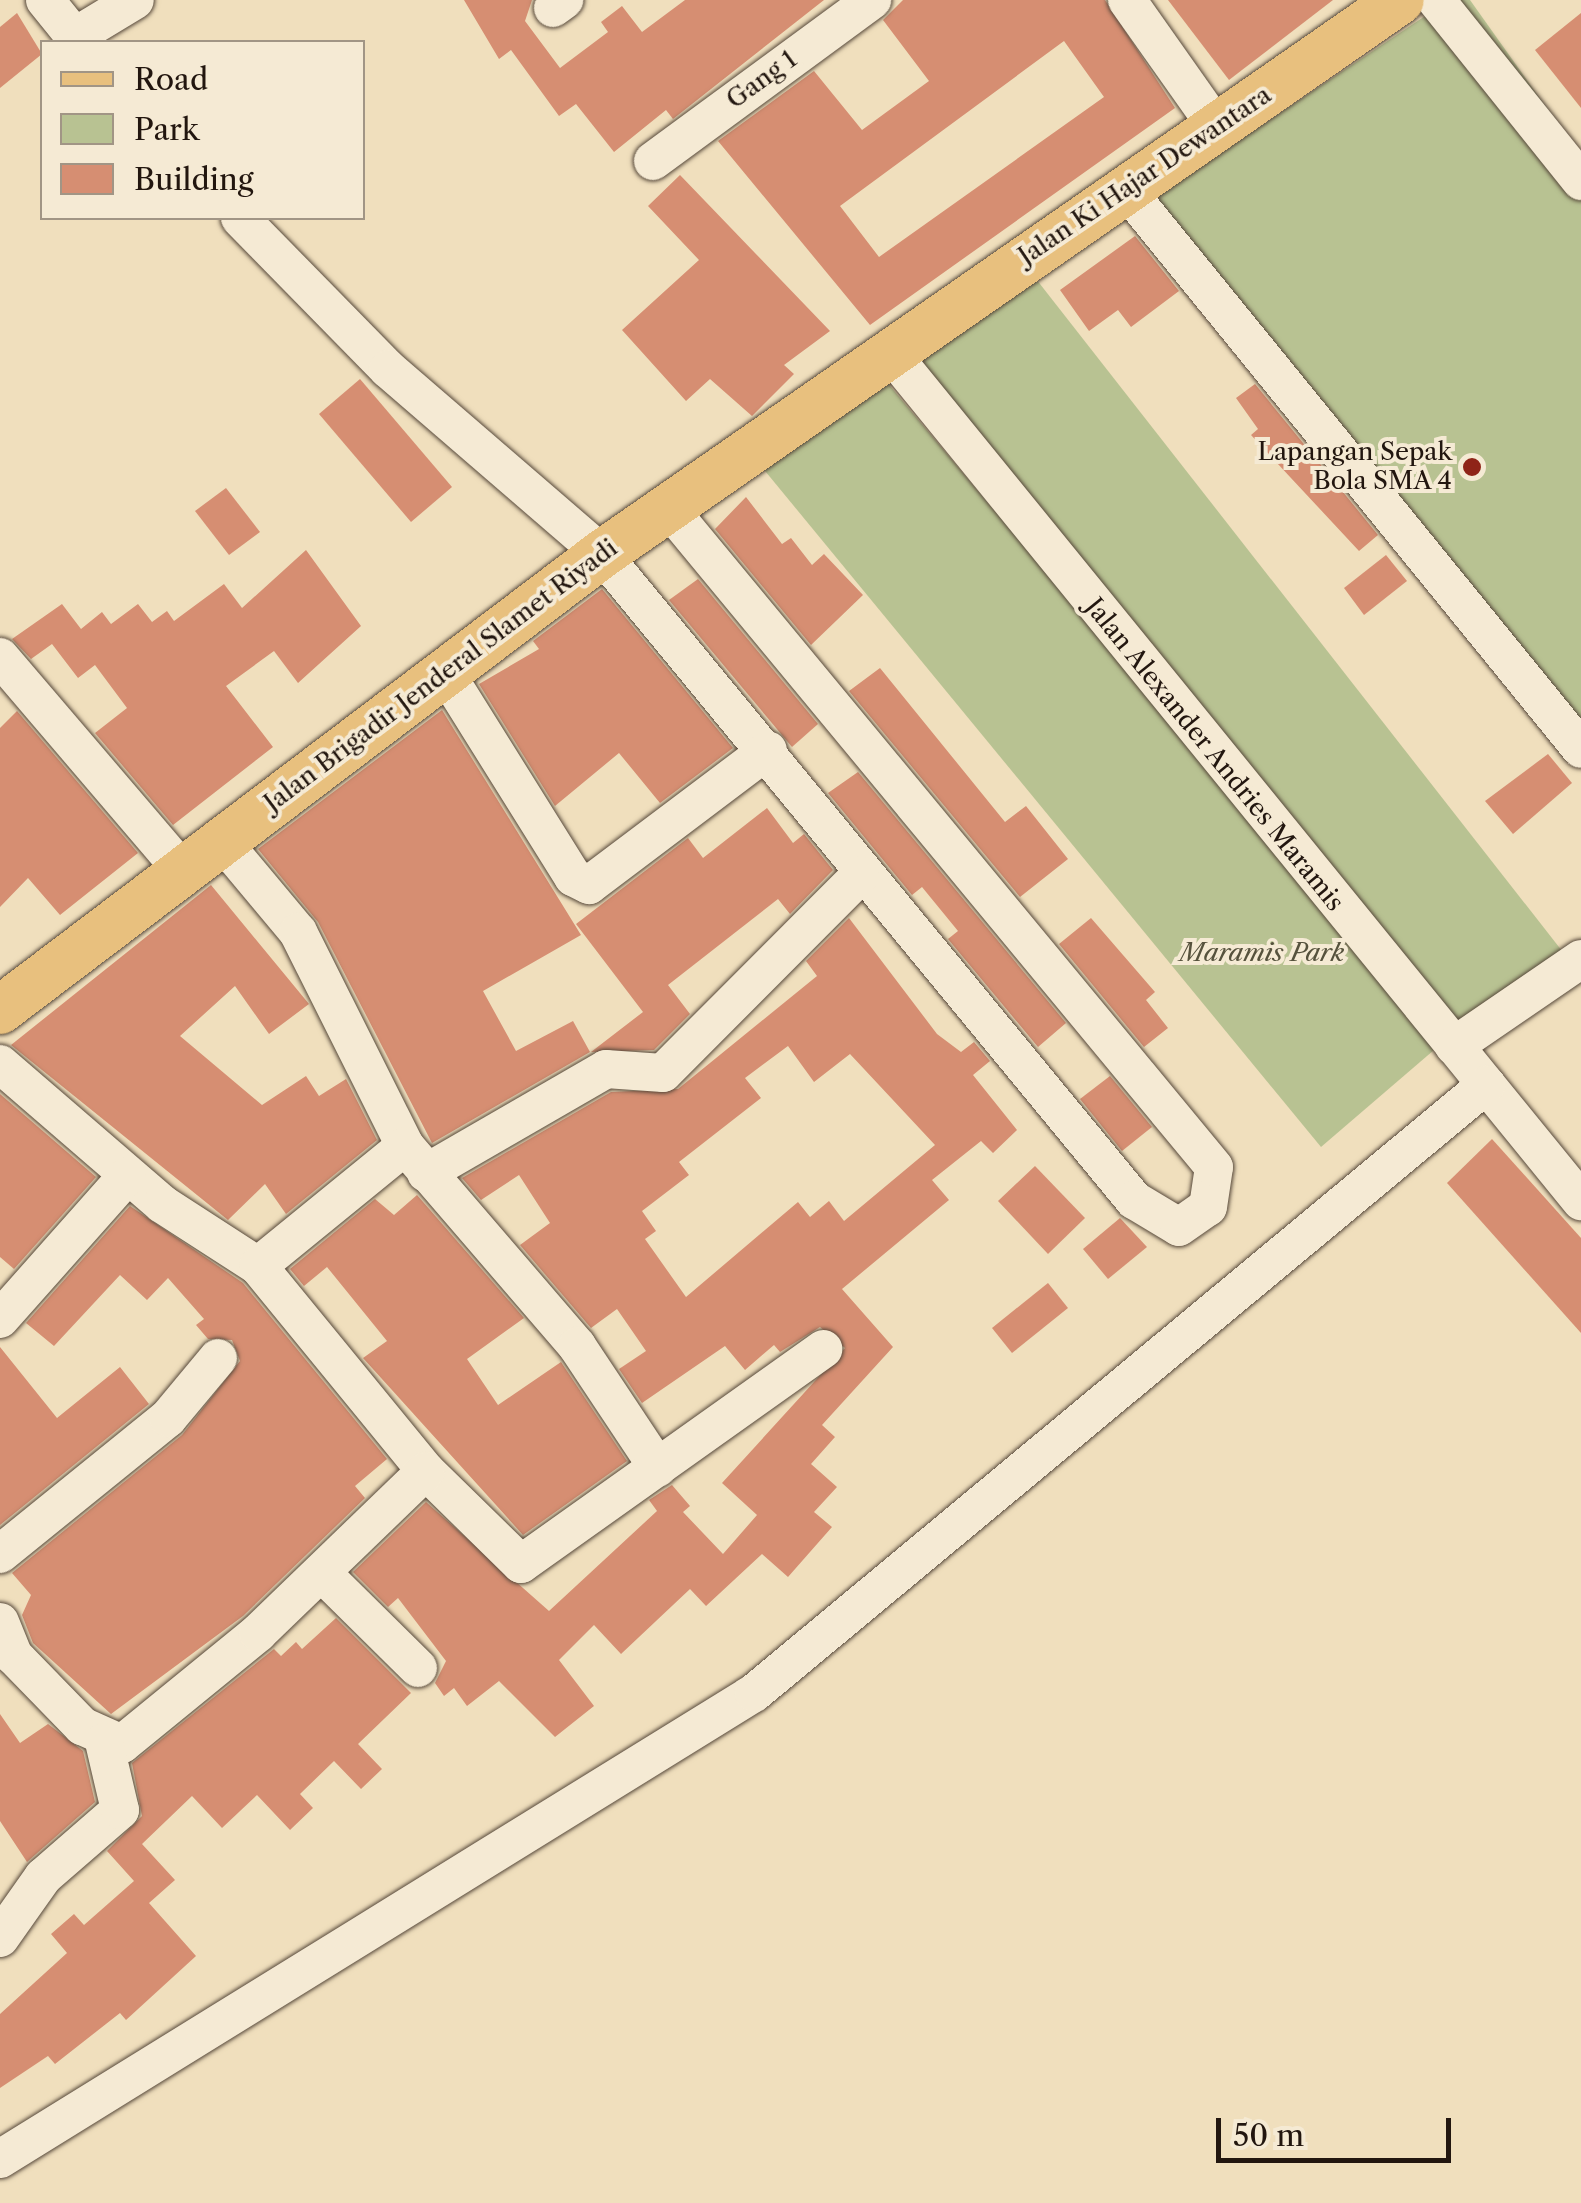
<!DOCTYPE html>
<html>
<head>
<meta charset="utf-8">
<style>
	body { margin:0 }
	#map { position:relative; width:1581px; height:2203px; overflow:hidden; background:#f0dfbd; font-family:"Libre Caslon Text",serif }
	div>[style] { position:absolute }
	.green>* { inset:0; background:#b8c292 }
	.building>* { inset:0; background:#d68e72 }
	.roads { filter:drop-shadow(0 0 2px #56483a) drop-shadow(0 0 2px #56483a) }
	.minor>* { height:38px; margin:-19px; padding:0 19px; transform-origin:19px; border-radius:19px; background:#f5ead4 }
	.major>* { height:48px; margin:-24px; padding:0 24px; transform-origin:24px; border-radius:24px; background:#e8c07e }
	.dots>* { width:28px; height:28px; translate:-50% -50%; box-sizing:border-box; border:5px solid #f5ead4; border-radius:50% }
	span { translate:-50% -50%; white-space:nowrap; text-align:center; line-height:1.15; -webkit-text-stroke:8px #f5ead4; paint-order:stroke }
	.street-label { font-size:25px; color:#22160f }
	.poi-label { font-size:25px; color:#22160f }
	.right { translate:-100% -50%; text-align:right }
	.park-label { font-size:25px; color:#56523d; font-style:italic }
	.legend { position:absolute; left:40px; top:40px; width:325px; height:180px; box-sizing:border-box; background:#f5ead4; border:2px solid #a19585; margin:0; padding:12px 18px; list-style:none; font-size:30px; color:#22160f }
	.legend li { display:flex; align-items:center; gap:20px; height:50px }
	.legend b { width:50px; border:2px solid #a19585 }
	.scale { position:absolute; left:1216px; top:2118px; width:235px; height:45px; box-sizing:border-box; border:5px solid #22160f; border-top:0; padding-left:12px; font-size:30px; line-height:35px; white-space:nowrap; color:#22160f; -webkit-text-stroke:8px #f5ead4; paint-order:stroke }
</style>
</head>
<body>
<div id="map">
	<div class="green">
		<i style="clip-path:polygon(1449px 0,1470px 0,1581px 156px,1581px 730px,1144px 204px)"></i>
		<i style="clip-path:polygon(1022px 261px,1566px 956px,1461px 1036px,902px 350px)"></i>
		<i style="clip-path:polygon(880px 374px,1441px 1044px,1321px 1147px,761px 466px)"></i>
	</div>
	<div class="building">
		<i style="clip-path:polygon(464px 0,532px 0,525px 21px,560px 68px,608px 32px,601px 22px,622px 6px,642px 32px,685px 0,824px 0,673px 119px,666px 110px,614px 152px,576px 104px,559px 116px,511px 50px,499px 59px)"></i>
		<i style="clip-path:polygon(evenodd,903px 0,1105px 0,1175px 108px,870px 325px,718px 141px,814px 71px,862px 130px,929px 81px,883px 20px,903px 0,1064px 41px,1104px 97px,879px 257px,840px 206px,1064px 41px)"></i>
		<i style="clip-path:polygon(1168px 0,1333px 0,1229px 80px)"></i>
		<i style="clip-path:polygon(17px 13px,42px 54px,0 88px,0 27px)"></i>
		<i style="clip-path:polygon(1581px 13px,1581px 108px,1535px 50px)"></i>
		<i style="clip-path:polygon(680px 175px,830px 331px,784px 365px,794px 374px,752px 416px,710px 379px,686px 401px,622px 330px,699px 260px,648px 206px)"></i>
		<i style="clip-path:polygon(1135px 236px,1179px 291px,1131px 327px,1118px 310px,1089px 331px,1060px 290px)"></i>
		<i style="clip-path:polygon(360px 379px,452px 487px,411px 522px,319px 414px)"></i>
		<i style="clip-path:polygon(1255px 384px,1378px 535px,1359px 551px,1251px 435px,1258px 429px,1236px 398px)"></i>
		<i style="clip-path:polygon(226px 488px,260px 532px,229px 555px,195px 511px)"></i>
		<i style="clip-path:polygon(746px 497px,782px 544px,791px 538px,812px 565px,824px 554px,863px 595px,811px 645px,715px 529px)"></i>
		<i style="clip-path:polygon(306px 550px,361px 626px,298px 683px,274px 651px,226px 686px,273px 747px,173px 825px,95px 733px,127px 708px,95px 665px,78px 678px,52px 644px,31px 659px,12px 639px,62px 604px,81px 629px,102px 612px,111px 624px,138px 604px,152px 622px,167px 611px,174px 621px,224px 584px,242px 608px)"></i>
		<i style="clip-path:polygon(1386px 555px,1407px 581px,1364px 615px,1344px 588px)"></i>
		<i style="clip-path:polygon(698px 579px,818px 724px,792px 747px,669px 600px)"></i>
		<i style="clip-path:polygon(602px 589px,733px 748px,660px 803px,619px 753px,555px 806px,479px 684px,539px 649px,533px 641px)"></i>
		<i style="clip-path:polygon(880px 668px,1005px 822px,1026px 806px,1068px 859px,1020px 897px,849px 691px)"></i>
		<i style="clip-path:polygon(442px 710px,581px 935px,483px 991px,516px 1051px,573px 1021px,590px 1052px,432px 1143px,318px 922px,258px 849px)"></i>
		<i style="clip-path:polygon(17px 711px,138px 853px,60px 915px,28px 878px,0 907px,0 728px)"></i>
		<i style="clip-path:polygon(1548px 754px,1572px 783px,1513px 834px,1485px 801px)"></i>
		<i style="clip-path:polygon(858px 772px,1066px 1023px,1038px 1047px,948px 939px,958px 931px,922px 887px,912px 895px,828px 793px)"></i>
		<i style="clip-path:polygon(767px 808px,793px 843px,804px 834px,833px 870px,790px 914px,778px 899px,668px 985px,690px 1014px,654px 1050px,591px 1052px,643px 1012px,576px 924px,688px 838px,703px 858px)"></i>
		<i style="clip-path:polygon(211px 885px,309px 1004px,269px 1034px,235px 986px,180px 1036px,262px 1105px,306px 1076px,319px 1096px,346px 1079px,377px 1140px,286px 1214px,265px 1184px,228px 1220px,11px 1045px)"></i>
		<i style="clip-path:polygon(evenodd,849px 918px,937px 1034px,961px 1052px,974px 1042px,990px 1061px,973px 1075px,1017px 1130px,993px 1153px,981px 1141px,932px 1180px,949px 1200px,842px 1289px,893px 1347px,822px 1425px,835px 1437px,811px 1464px,837px 1487px,814px 1512px,832px 1527px,788px 1577px,762px 1554px,706px 1606px,690px 1589px,621px 1654px,594px 1625px,559px 1660px,594px 1706px,555px 1737px,499px 1681px,467px 1706px,454px 1688px,444px 1696px,435px 1683px,446px 1661px,398px 1598px,388px 1607px,353px 1572px,426px 1502px,549px 1611px,657px 1511px,649px 1500px,672px 1485px,690px 1506px,683px 1512px,723px 1554px,757px 1515px,722px 1483px,845px 1348px,820px 1327px,780px 1352px,774px 1345px,745px 1370px,725px 1346px,642px 1403px,619px 1369px,646px 1351px,617px 1309px,591px 1328px,520px 1245px,550px 1223px,519px 1175px,481px 1200px,462px 1178px,611px 1092px,678px 1089px,817px 976px,806px 961px,849px 918px,788px 1046px,814px 1082px,850px 1054px,935px 1145px,844px 1221px,829px 1201px,810px 1217px,798px 1202px,686px 1297px,645px 1239px,656px 1231px,642px 1211px,689px 1175px,679px 1162px,761px 1098px,745px 1078px,788px 1046px)"></i>
		<i style="clip-path:polygon(1091px 918px,1155px 992px,1146px 1000px,1168px 1028px,1144px 1047px,1059px 944px)"></i>
		<i style="clip-path:polygon(1110px 1076px,1152px 1127px,1122px 1151px,1080px 1099px)"></i>
		<i style="clip-path:polygon(0 1094px,96px 1177px,14px 1269px,0 1257px)"></i>
		<i style="clip-path:polygon(1492px 1139px,1581px 1238px,1581px 1333px,1447px 1183px)"></i>
		<i style="clip-path:polygon(1035px 1166px,1085px 1218px,1048px 1254px,998px 1201px)"></i>
		<i style="clip-path:polygon(417px 1195px,524px 1318px,467px 1359px,498px 1405px,561px 1362px,627px 1461px,523px 1535px,363px 1358px,387px 1341px,327px 1267px,304px 1286px,290px 1269px,375px 1199px,394px 1215px)"></i>
		<i style="clip-path:polygon(130px 1206px,243px 1283px,387px 1459px,355px 1486px,365px 1498px,243px 1616px,111px 1714px,33px 1643px,22px 1615px,31px 1595px,12px 1573px,182px 1435px,240px 1361px,232px 1340px,208px 1339px,196px 1325px,204px 1319px,168px 1278px,147px 1300px,120px 1275px,54px 1346px,26px 1323px)"></i>
		<i style="clip-path:polygon(1120px 1218px,1147px 1247px,1108px 1279px,1083px 1249px)"></i>
		<i style="clip-path:polygon(1048px 1283px,1068px 1308px,1012px 1353px,992px 1328px)"></i>
		<i style="clip-path:polygon(0 1347px,57px 1418px,120px 1367px,149px 1404px,0 1525px)"></i>
		<i style="clip-path:polygon(336px 1618px,411px 1693px,358px 1744px,382px 1769px,361px 1789px,334px 1761px,300px 1794px,313px 1808px,290px 1830px,257px 1795px,222px 1828px,192px 1796px,142px 1844px,175px 1880px,149px 1903px,196px 1956px,126px 2020px,120px 2013px,55px 2064px,48px 2056px,0 2088px,0 2014px,67px 1953px,51px 1934px,74px 1914px,84px 1925px,134px 1881px,107px 1851px,142px 1816px,132px 1763px,274px 1649px,281px 1656px,296px 1642px,302px 1649px)"></i>
		<i style="clip-path:polygon(0 1714px,20px 1743px,48px 1724px,83px 1751px,95px 1802px,27px 1862px,0 1821px)"></i>
	</div>
	<div class="roads">
		<div class="minor">
			<i style="left:45px;top:0;width:54px;rotate:51deg"></i>
			<i style="left:1127px;top:0;width:158px;rotate:54.8deg"></i>
			<i style="left:1436px;top:0;width:232px;rotate:51.3deg"></i>
			<i style="left:553px;top:8px;width:14px;rotate:-36deg"></i>
			<i style="left:74px;top:37px;width:71px;rotate:-31.2deg"></i>
			<i style="left:653px;top:161px;width:272px;rotate:-36.3deg"></i>
			<i style="left:1124px;top:187px;width:724px;rotate:50.88deg"></i>
			<i style="left:240px;top:218px;width:211px;rotate:45.6deg"></i>
			<i style="left:388px;top:369px;width:283px;rotate:40.8deg"></i>
			<i style="left:602px;top:554px;width:837px;rotate:50.53deg"></i>
			<i style="left:1134px;top:1200px;width:52px;rotate:31deg"></i>
			<i style="left:1179px;top:1227px;width:35px;rotate:-35deg"></i>
			<i style="left:1208px;top:1207px;width:40px;rotate:-81.5deg"></i>
			<i style="left:1214px;top:1167px;width:852px;rotate:-129.62deg"></i>
			<i style="left:890px;top:352px;width:1095px;rotate:50.86deg"></i>
			<i style="left:0;top:657px;width:280px;rotate:49.5deg"></i>
			<i style="left:445px;top:672px;width:242px;rotate:58deg"></i>
			<i style="left:573px;top:877px;width:18px;rotate:27deg"></i>
			<i style="left:589px;top:885px;width:224px;rotate:-37deg"></i>
			<i style="left:221px;top:840px;width:120px;rotate:50.1deg"></i>
			<i style="left:298px;top:932px;width:239px;rotate:63.4deg"></i>
			<i style="left:405px;top:1146px;width:264px;rotate:49.3deg"></i>
			<i style="left:577px;top:1346px;width:146px;rotate:56.4deg"></i>
			<i style="left:1454px;top:1046px;width:154px;rotate:-34.4deg"></i>
			<i style="left:0;top:1064px;width:214px;rotate:40.8deg"></i>
			<i style="left:162px;top:1204px;width:114px;rotate:32.9deg"></i>
			<i style="left:258px;top:1266px;width:265px;rotate:50.7deg"></i>
			<i style="left:426px;top:1471px;width:133px;rotate:44.4deg"></i>
			<i style="left:521px;top:1564px;width:371px;rotate:-35.4deg"></i>
			<i style="left:426px;top:1173px;width:208px;rotate:-30deg"></i>
			<i style="left:606px;top:1069px;width:57px;rotate:4deg"></i>
			<i style="left:663px;top:1073px;width:279px;rotate:-45.1deg"></i>
			<i style="left:258px;top:1266px;width:190px;rotate:-39.2deg"></i>
			<i style="left:0;top:1319px;width:191px;rotate:-48.4deg"></i>
			<i style="left:0;top:1554px;width:216px;rotate:-39deg"></i>
			<i style="left:168px;top:1418px;width:78px;rotate:-50.2deg"></i>
			<i style="left:322px;top:1573px;width:135px;rotate:44.7deg"></i>
			<i style="left:0;top:1622px;width:37px;rotate:68deg"></i>
			<i style="left:14px;top:1656px;width:98px;rotate:45.8deg"></i>
			<i style="left:82px;top:1726px;width:44px;rotate:24.2deg"></i>
			<i style="left:122px;top:1744px;width:176px;rotate:-39.2deg"></i>
			<i style="left:258px;top:1633px;width:233px;rotate:-44deg"></i>
			<i style="left:0;top:1938px;width:75px;rotate:-54.8deg"></i>
			<i style="left:43px;top:1877px;width:102px;rotate:-41deg"></i>
			<i style="left:120px;top:1810px;width:70px;rotate:-103.2deg"></i>
			<i style="left:0;top:2159px;width:886px;rotate:-31.72deg"></i>
			<i style="left:754px;top:1693px;width:952px;rotate:-39.71deg"></i>
		</div>
		<div class="major">
			<i style="left:0;top:1010px;width:755px;rotate:-37.14deg"></i>
			<i style="left:602px;top:554px;width:971px;rotate:-34.77deg"></i>
		</div>
	</div>
	<div class="dots">
		<i style="left:1472px;top:467px;background:#8f2418"></i>
	</div>
	<div class="street-label">
		<span style="left:762px;top:80px;rotate:-36deg">Gang 1</span>
		<span style="left:1145px;top:176px;rotate:-34deg">Jalan Ki Hajar Dewantara</span>
		<span style="left:441px;top:676px;rotate:-37deg">Jalan Brigadir Jenderal Slamet Riyadi</span>
		<span style="left:1214px;top:755px;rotate:51deg">Jalan Alexander Andries Maramis</span>
	</div>
	<div class="poi-label">
		<span class="right" style="left:1452px;top:467px">Lapangan Sepak<br>Bola SMA 4</span>
	</div>
	<div class="park-label">
		<span style="left:1262px;top:953px">Maramis Park</span>
	</div>
	<ul class="legend">
	<li><b style="height:12px;background:#e8c07e"></b>Road</li>
	<li><b style="height:28px;background:#b8c292"></b>Park</li>
	<li><b style="height:28px;background:#d68e72"></b>Building</li>
	</ul>
	<div class="scale">50 m</div>
</div>
</body>
</html>
